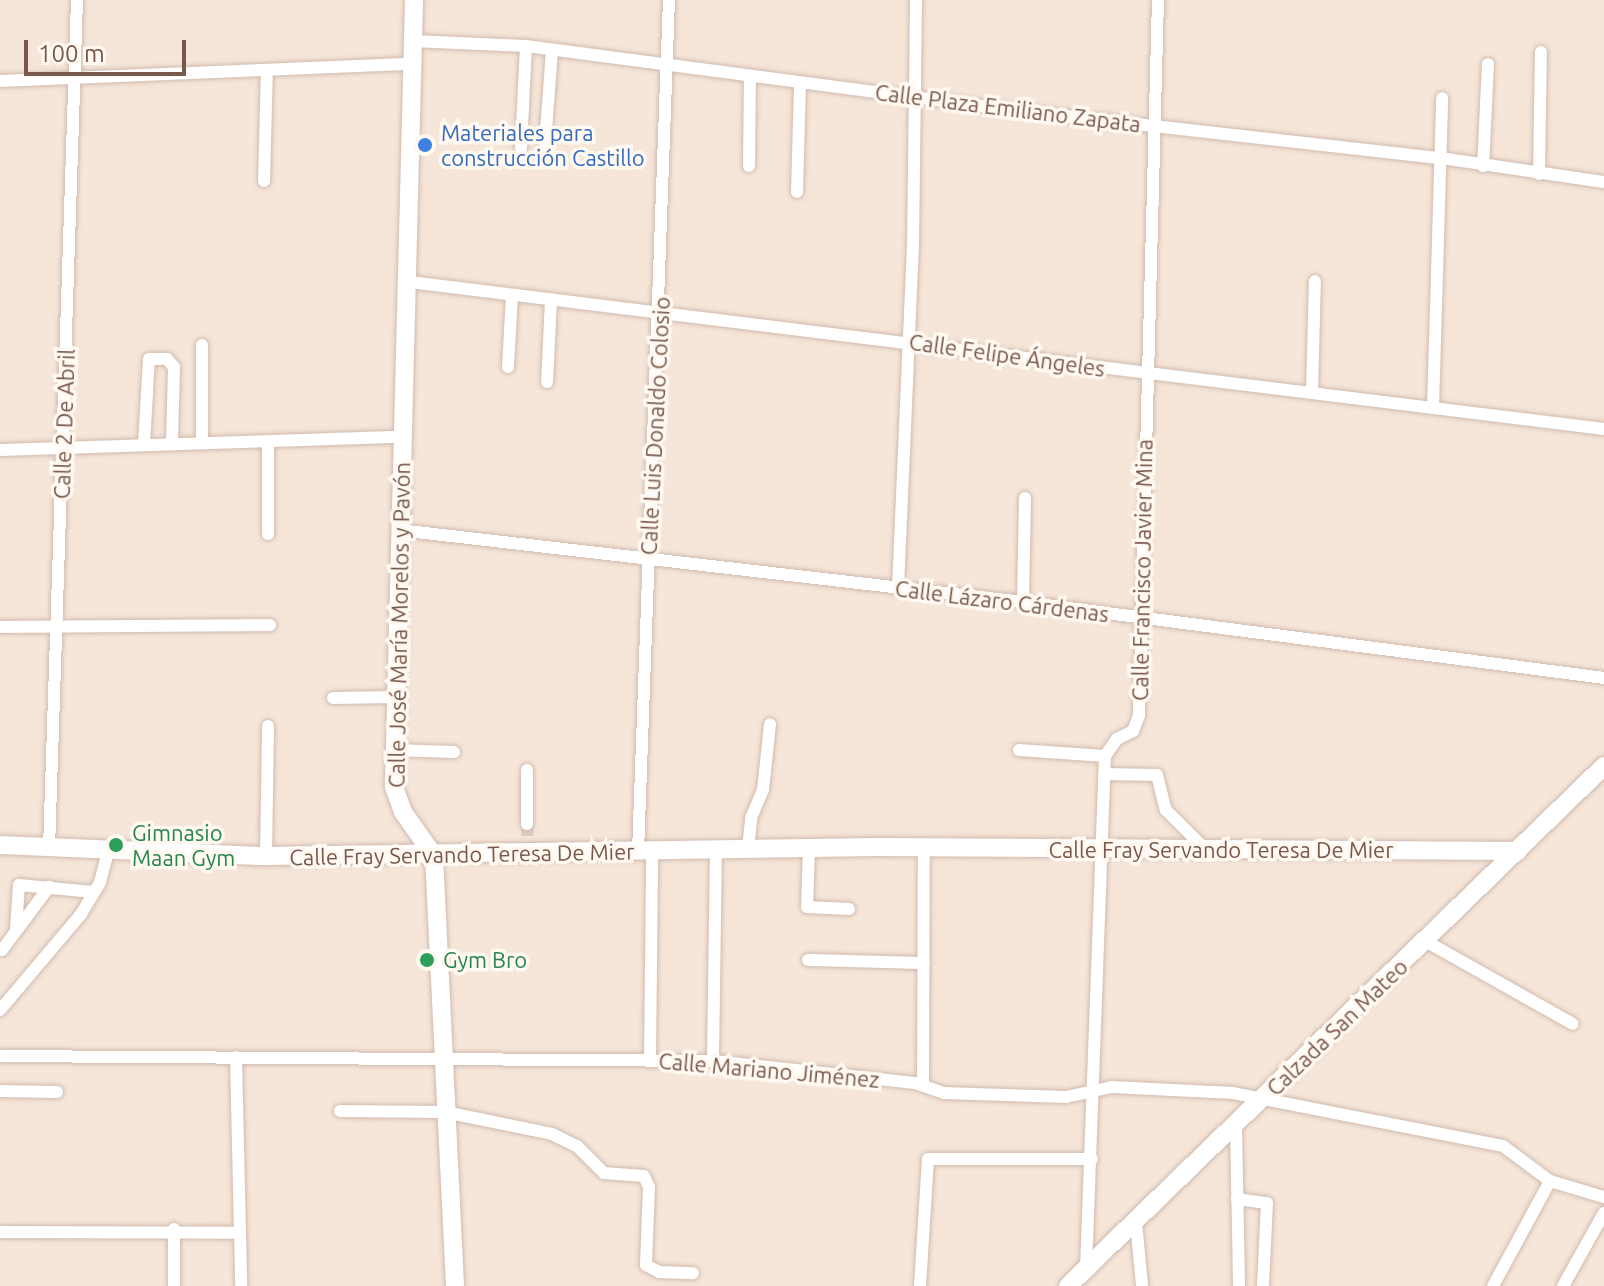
<!DOCTYPE html>
<html>
<head>
<meta charset="utf-8">
<style>
	body { margin:0 }
	#map { position:relative; width:1604px; height:1286px; overflow:hidden; background:#fdf5eb; font-family:Ubuntu,sans-serif }
	div>[style] { position:absolute }
	.residential>* { inset:0; background:#f5e6d9 }
	.street-tunnel>* { height:12px; margin-top:-6px; transform-origin:0; background:repeating-linear-gradient(90deg,#dccec3 0 12px,transparent 0 18px) }
	.roads { filter:drop-shadow(0 0 2px #d1bbaf) drop-shadow(0 0 2px #d1bbaf) }
	.street>* { height:12px; margin:-6px; padding:0 6px; transform-origin:6px; border-radius:6px; background:#fff }
	.secondary>* { height:18px; margin:-9px; padding:0 9px; transform-origin:9px; border-radius:9px; background:#fff }
	.dots>* { width:22px; height:22px; translate:-50% -50%; box-sizing:border-box; border:4px solid #fff9f2; border-radius:50% }
	span { translate:-50% -50%; white-space:nowrap; text-align:center; line-height:1.15; -webkit-text-stroke:7px #fff9f2; paint-order:stroke }
	.street-label { font-size:22px; color:#7a594c }
	.shop-label { font-size:22px; color:#366cbe }
	.left { translate:0 -50%; text-align:left }
	.leisure-label { font-size:22px; color:#27864d }
	.scale { position:absolute; left:24px; top:40px; width:162px; height:36px; box-sizing:border-box; border:4px solid #7a594c; border-top:0; padding-left:10px; font-size:24px; line-height:28px; white-space:nowrap; color:#7a594c; -webkit-text-stroke:6px #fff9f2; paint-order:stroke }
</style>
</head>
<body>
<div id="map">
	<div class="residential">
		<i style="clip-path:polygon(0 0,1604px 0,1604px 1286px,0 1286px)"></i>
	</div>
	<div class="street-tunnel">
		<i style="left:527px;top:824px;width:20px;rotate:87deg"></i>
	</div>
	<div class="roads">
		<div class="street">
			<i style="left:412px;top:41px;width:114px;rotate:2.5deg"></i>
			<i style="left:526px;top:46px;width:497px;rotate:7.5deg"></i>
			<i style="left:1019px;top:111px;width:425px;rotate:6.4deg"></i>
			<i style="left:1441px;top:158px;width:165px;rotate:8.4deg"></i>
			<i style="left:0;top:81px;width:411px;rotate:-2.4deg"></i>
			<i style="left:545px;top:145px;width:95px;rotate:-85.8deg"></i>
			<i style="left:521px;top:148px;width:102px;rotate:-87.2deg"></i>
			<i style="left:749px;top:166px;width:89px;rotate:-89.4deg"></i>
			<i style="left:1483px;top:166px;width:102px;rotate:-87.2deg"></i>
			<i style="left:1539px;top:174px;width:122px;rotate:-89.1deg"></i>
			<i style="left:264px;top:181px;width:111px;rotate:-88.5deg"></i>
			<i style="left:797px;top:192px;width:109px;rotate:-88.4deg"></i>
			<i style="left:410px;top:282px;width:1203px;rotate:7.02deg"></i>
			<i style="left:202px;top:345px;width:98px;rotate:90deg"></i>
			<i style="left:508px;top:367px;width:72px;rotate:-86.8deg"></i>
			<i style="left:547px;top:382px;width:83px;rotate:-87.2deg"></i>
			<i style="left:1312px;top:392px;width:111px;rotate:-88.5deg"></i>
			<i style="left:1433px;top:408px;width:310px;rotate:-88.3deg"></i>
			<i style="left:268px;top:442px;width:92px;rotate:90deg"></i>
			<i style="left:144px;top:445px;width:86px;rotate:-86.7deg"></i>
			<i style="left:149px;top:359px;width:18px"></i>
			<i style="left:167px;top:359px;width:11px;rotate:49deg"></i>
			<i style="left:174px;top:367px;width:77px;rotate:91.5deg"></i>
			<i style="left:0;top:450px;width:401px;rotate:-1.9deg"></i>
			<i style="left:399px;top:530px;width:628px;rotate:6.58deg"></i>
			<i style="left:1023px;top:602px;width:586px;rotate:7.45deg"></i>
			<i style="left:898px;top:588px;width:341px;rotate:-87.5deg"></i>
			<i style="left:913px;top:247px;width:247px;rotate:-89.3deg"></i>
			<i style="left:1023px;top:602px;width:104px;rotate:-88.9deg"></i>
			<i style="left:0;top:627px;width:270px;rotate:-0.4deg"></i>
			<i style="left:333px;top:698px;width:62px;rotate:-0.9deg"></i>
			<i style="left:393px;top:750px;width:61px;rotate:1.9deg"></i>
			<i style="left:1019px;top:750px;width:86px;rotate:4deg"></i>
			<i style="left:527px;top:770px;width:54px;rotate:90deg"></i>
			<i style="left:1104px;top:774px;width:53px;rotate:1.1deg"></i>
			<i style="left:1157px;top:775px;width:36px;rotate:76deg"></i>
			<i style="left:1166px;top:810px;width:58px;rotate:45deg"></i>
			<i style="left:49px;top:848px;width:848px;rotate:-88.11deg"></i>
			<i style="left:809px;top:848px;width:59px;rotate:91.9deg"></i>
			<i style="left:807px;top:907px;width:42px;rotate:2.7deg"></i>
			<i style="left:748px;top:849px;width:31px;rotate:-84deg"></i>
			<i style="left:751px;top:818px;width:30px;rotate:-67deg"></i>
			<i style="left:763px;top:790px;width:66px;rotate:-83.9deg"></i>
			<i style="left:638px;top:852px;width:853px;rotate:-87.92deg"></i>
			<i style="left:266px;top:856px;width:130px;rotate:-89.1deg"></i>
			<i style="left:16px;top:928px;width:43px;rotate:-86deg"></i>
			<i style="left:19px;top:885px;width:75px;rotate:5.3deg"></i>
			<i style="left:1427px;top:942px;width:167px;rotate:29.3deg"></i>
			<i style="left:2px;top:950px;width:79px;rotate:-53.3deg"></i>
			<i style="left:808px;top:960px;width:116px;rotate:1.5deg"></i>
			<i style="left:0;top:1010px;width:126px;rotate:-49.8deg"></i>
			<i style="left:81px;top:914px;width:37px;rotate:-59deg"></i>
			<i style="left:100px;top:882px;width:30px;rotate:-75deg"></i>
			<i style="left:0;top:1056px;width:713px;rotate:0.4deg"></i>
			<i style="left:713px;top:1061px;width:203px;rotate:6.2deg"></i>
			<i style="left:915px;top:1083px;width:31px;rotate:19deg"></i>
			<i style="left:944px;top:1093px;width:122px;rotate:1.9deg"></i>
			<i style="left:1066px;top:1097px;width:47px;rotate:-12.3deg"></i>
			<i style="left:1112px;top:1087px;width:121px;rotate:2.8deg"></i>
			<i style="left:1233px;top:1093px;width:275px;rotate:11.1deg"></i>
			<i style="left:1503px;top:1146px;width:59px;rotate:36.7deg"></i>
			<i style="left:1550px;top:1181px;width:56px;rotate:16.5deg"></i>
			<i style="left:236px;top:1057px;width:229px;rotate:88.7deg"></i>
			<i style="left:650px;top:1059px;width:207px;rotate:-89.4deg"></i>
			<i style="left:713px;top:1061px;width:211px;rotate:-89.2deg"></i>
			<i style="left:923px;top:1085px;width:238px;rotate:-89.8deg"></i>
			<i style="left:0;top:1091px;width:57px;rotate:1deg"></i>
			<i style="left:340px;top:1111px;width:105px;rotate:0.5deg"></i>
			<i style="left:445px;top:1112px;width:109px;rotate:11.6deg"></i>
			<i style="left:552px;top:1134px;width:28px;rotate:26deg"></i>
			<i style="left:577px;top:1146px;width:38px;rotate:45deg"></i>
			<i style="left:604px;top:1173px;width:40px;rotate:4.3deg"></i>
			<i style="left:644px;top:1176px;width:12px;rotate:66deg"></i>
			<i style="left:649px;top:1187px;width:78px;rotate:92.2deg"></i>
			<i style="left:646px;top:1265px;width:15px;rotate:28deg"></i>
			<i style="left:659px;top:1272px;width:34px;rotate:2deg"></i>
			<i style="left:1236px;top:1127px;width:159px;rotate:88.9deg"></i>
			<i style="left:1237px;top:1199px;width:30px;rotate:8deg"></i>
			<i style="left:1267px;top:1203px;width:83px;rotate:92.8deg"></i>
			<i style="left:1136px;top:1222px;width:64px;rotate:84.6deg"></i>
			<i style="left:174px;top:1229px;width:57px;rotate:90deg"></i>
			<i style="left:0;top:1232px;width:240px;rotate:0.2deg"></i>
			<i style="left:1086px;top:1269px;width:513px;rotate:-87.88deg"></i>
			<i style="left:1105px;top:756px;width:21px;rotate:-55deg"></i>
			<i style="left:1117px;top:739px;width:18px;rotate:-27deg"></i>
			<i style="left:1133px;top:731px;width:17px;rotate:-69deg"></i>
			<i style="left:1139px;top:715px;width:715px;rotate:-88.48deg"></i>
			<i style="left:920px;top:1286px;width:127px;rotate:-86.4deg"></i>
			<i style="left:928px;top:1159px;width:164px"></i>
			<i style="left:1493px;top:1286px;width:119px;rotate:-61.5deg"></i>
			<i style="left:1563px;top:1286px;width:84px;rotate:-60.7deg"></i>
		</div>
		<div class="secondary">
			<i style="left:414px;top:0;width:787px;rotate:91.46deg"></i>
			<i style="left:394px;top:787px;width:27px;rotate:70deg"></i>
			<i style="left:403px;top:812px;width:54px;rotate:54.8deg"></i>
			<i style="left:434px;top:856px;width:431px;rotate:87.2deg"></i>
			<i style="left:0;top:845px;width:266px;rotate:2.4deg"></i>
			<i style="left:266px;top:856px;width:610px;rotate:-0.85deg"></i>
			<i style="left:876px;top:847px;width:642px;rotate:0.36deg"></i>
			<i style="left:1068px;top:1286px;width:747px;rotate:-44.13deg"></i>
		</div>
	</div>
	<div class="dots">
		<i style="left:425px;top:145px;background:#3f7fe0"></i>
		<i style="left:116px;top:845px;background:#2e9e5b"></i>
		<i style="left:427px;top:960px;background:#2e9e5b"></i>
	</div>
	<div class="street-label">
		<span style="left:1008px;top:108px;rotate:7deg">Calle Plaza Emiliano Zapata</span>
		<span style="left:1007px;top:355px;rotate:8deg">Calle Felipe Ángeles</span>
		<span style="left:64px;top:424px;rotate:-88deg">Calle 2 De Abril</span>
		<span style="left:655px;top:426px;rotate:-87deg">Calle Luis Donaldo Colosio</span>
		<span style="left:1142px;top:570px;rotate:-89deg">Calle Francisco Javier Mina</span>
		<span style="left:1002px;top:601px;rotate:7deg">Calle Lázaro Cárdenas</span>
		<span style="left:399px;top:625px;rotate:-89deg">Calle José María Morelos y Pavón</span>
		<span style="left:1221px;top:850px">Calle Fray Servando Teresa De Mier</span>
		<span style="left:462px;top:854px;rotate:-1deg">Calle Fray Servando Teresa De Mier</span>
		<span style="left:1337px;top:1027px;rotate:-44deg">Calzada San Mateo</span>
		<span style="left:769px;top:1070px;rotate:5deg">Calle Mariano Jiménez</span>
	</div>
	<div class="shop-label">
		<span class="left" style="left:441px;top:145px">Materiales para<br>construcción Castillo</span>
	</div>
	<div class="leisure-label">
		<span class="left" style="left:132px;top:845px">Gimnasio<br>Maan Gym</span>
		<span class="left" style="left:443px;top:960px">Gym Bro</span>
	</div>
	<div class="scale">100 m</div>
</div>
</body>
</html>
